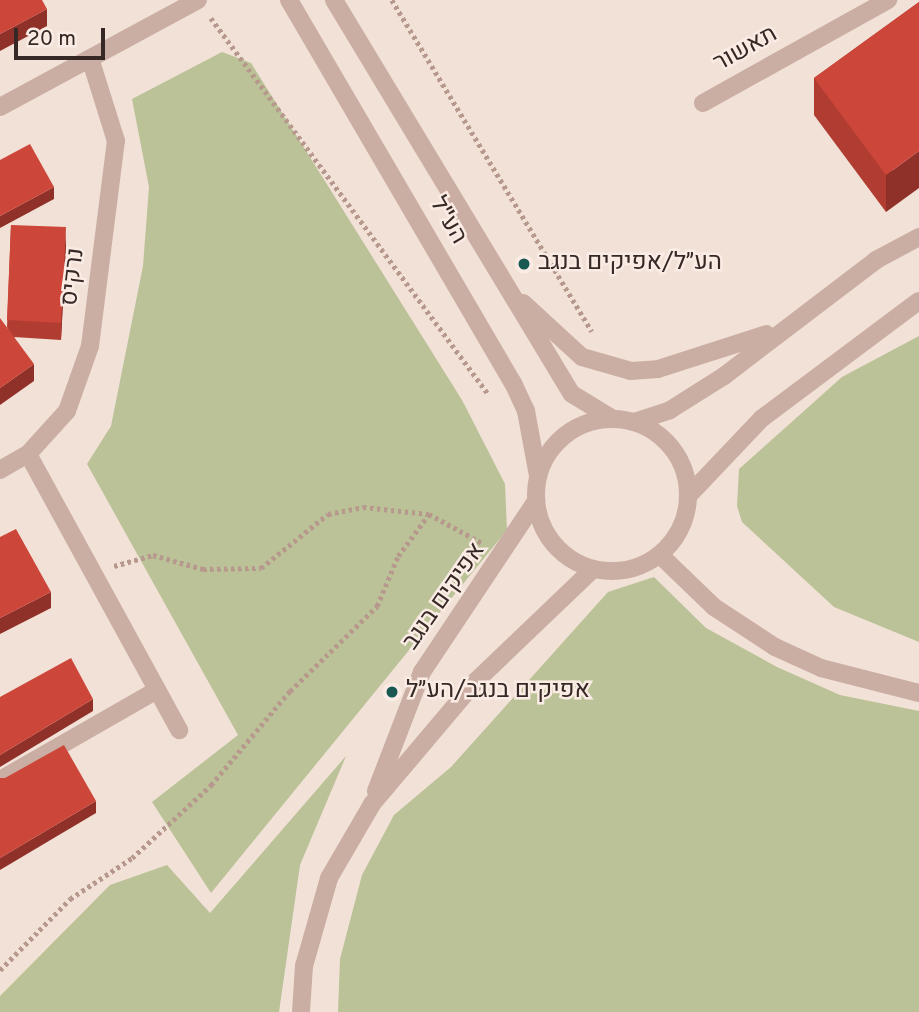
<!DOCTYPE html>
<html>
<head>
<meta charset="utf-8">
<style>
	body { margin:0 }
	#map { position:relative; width:919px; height:1012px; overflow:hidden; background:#f2e1d7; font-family:Overpass,Heebo,sans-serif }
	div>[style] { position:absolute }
	.green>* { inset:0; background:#bbc297 }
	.path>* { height:4.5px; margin-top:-2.25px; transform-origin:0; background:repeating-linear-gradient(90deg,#b7988d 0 3.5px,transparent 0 7px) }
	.minor>* { height:18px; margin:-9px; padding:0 9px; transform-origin:9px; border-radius:9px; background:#cbaea3 }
	.minor>.ring { margin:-9px; padding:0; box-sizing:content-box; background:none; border:18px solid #cbaea3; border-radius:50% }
	.wall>* { inset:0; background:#b03c32 }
	.shaded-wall>* { inset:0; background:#903129 }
	.building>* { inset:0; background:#cd463a }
	.dots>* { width:19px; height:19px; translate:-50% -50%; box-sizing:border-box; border:4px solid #faece4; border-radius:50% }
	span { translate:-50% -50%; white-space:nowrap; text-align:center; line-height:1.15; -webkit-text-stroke:5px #faece4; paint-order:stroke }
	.street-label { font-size:24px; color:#352825 }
	.poi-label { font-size:24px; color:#352825 }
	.left { translate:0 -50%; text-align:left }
	.scale { position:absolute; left:14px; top:28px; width:91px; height:32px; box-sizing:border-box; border:4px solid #352825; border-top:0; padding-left:9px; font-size:21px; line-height:24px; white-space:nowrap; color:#352825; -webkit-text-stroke:5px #faece4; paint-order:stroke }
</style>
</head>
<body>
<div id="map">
	<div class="green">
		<i style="clip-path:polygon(222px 52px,251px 63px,462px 400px,505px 484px,507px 530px,211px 893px,152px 802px,238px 735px,87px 464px,111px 426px,143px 266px,149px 187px,132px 99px)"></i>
		<i style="clip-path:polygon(919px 336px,919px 642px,834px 607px,742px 522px,737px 506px,739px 469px,842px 377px)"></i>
		<i style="clip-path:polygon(654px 577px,706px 628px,777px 667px,840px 695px,919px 711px,919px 1012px,338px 1012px,340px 959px,362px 875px,394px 815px,451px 767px,608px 592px)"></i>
		<i style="clip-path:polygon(346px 756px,300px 865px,279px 1012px,0 1012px,0 996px,110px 885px,167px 865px,210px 913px)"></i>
	</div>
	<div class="path">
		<i style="left:392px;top:0;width:387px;rotate:58.9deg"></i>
		<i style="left:211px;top:18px;width:467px;rotate:53.6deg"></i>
		<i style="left:114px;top:566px;width:41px;rotate:-15.8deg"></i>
		<i style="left:153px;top:555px;width:52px;rotate:15.6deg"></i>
		<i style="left:203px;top:569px;width:58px;rotate:-1deg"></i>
		<i style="left:261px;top:568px;width:86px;rotate:-38.9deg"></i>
		<i style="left:328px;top:514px;width:36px;rotate:-11deg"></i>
		<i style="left:363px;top:507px;width:66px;rotate:6.1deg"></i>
		<i style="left:429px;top:514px;width:60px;rotate:28.7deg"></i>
		<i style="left:0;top:970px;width:100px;rotate:-45.4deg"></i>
		<i style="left:70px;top:899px;width:74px;rotate:-33.5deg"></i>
		<i style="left:132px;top:858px;width:108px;rotate:-42.7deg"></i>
		<i style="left:211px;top:785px;width:123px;rotate:-50deg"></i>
		<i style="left:290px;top:691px;width:122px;rotate:-44.3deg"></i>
		<i style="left:377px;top:606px;width:54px;rotate:-67.2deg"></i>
		<i style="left:398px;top:556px;width:52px;rotate:-53.6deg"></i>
	</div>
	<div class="minor">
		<i style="left:289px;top:0;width:444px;rotate:59.7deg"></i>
		<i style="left:513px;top:383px;width:31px;rotate:65deg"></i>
		<i style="left:526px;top:411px;width:66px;rotate:79.5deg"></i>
		<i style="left:334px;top:0;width:460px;rotate:58.9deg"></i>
		<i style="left:572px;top:394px;width:48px;rotate:31.4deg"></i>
		<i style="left:703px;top:103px;width:212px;rotate:-29.1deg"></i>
		<i style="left:0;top:107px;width:225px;rotate:-28.4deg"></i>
		<i style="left:523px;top:303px;width:80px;rotate:42.5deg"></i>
		<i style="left:582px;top:357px;width:51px;rotate:15.9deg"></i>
		<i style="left:631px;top:371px;width:27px;rotate:-4deg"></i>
		<i style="left:658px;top:369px;width:114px;rotate:-17.8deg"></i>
		<i class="ring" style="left:536px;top:419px;width:134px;height:134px"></i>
		<i style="left:634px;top:422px;width:38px;rotate:-18deg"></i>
		<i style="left:670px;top:410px;width:64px;rotate:-32.2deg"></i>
		<i style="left:724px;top:376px;width:191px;rotate:-37.3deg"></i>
		<i style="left:876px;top:260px;width:49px;rotate:-28.1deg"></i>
		<i style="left:28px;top:454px;width:315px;rotate:61.3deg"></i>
		<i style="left:0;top:470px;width:32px;rotate:-30deg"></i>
		<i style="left:28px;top:454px;width:58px;rotate:-47.8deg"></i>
		<i style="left:67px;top:411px;width:69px;rotate:-70.5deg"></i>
		<i style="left:90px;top:346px;width:207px;rotate:-82.8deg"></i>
		<i style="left:116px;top:141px;width:84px;rotate:-107.4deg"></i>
		<i style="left:689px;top:495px;width:105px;rotate:-46.5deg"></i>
		<i style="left:761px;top:419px;width:197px;rotate:-36.8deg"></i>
		<i style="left:660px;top:555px;width:75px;rotate:43.9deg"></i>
		<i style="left:714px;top:607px;width:73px;rotate:33.3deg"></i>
		<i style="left:775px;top:647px;width:51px;rotate:24.5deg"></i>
		<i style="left:821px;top:668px;width:101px;rotate:14.3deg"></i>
		<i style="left:0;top:780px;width:181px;rotate:-29.8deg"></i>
		<i style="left:376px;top:791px;width:128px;rotate:-68.9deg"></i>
		<i style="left:422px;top:672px;width:206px;rotate:-56.3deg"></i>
		<i style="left:301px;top:1012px;width:46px;rotate:-86.3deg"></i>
		<i style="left:304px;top:966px;width:91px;rotate:-74.1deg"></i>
		<i style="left:329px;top:878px;width:86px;rotate:-59.8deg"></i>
		<i style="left:372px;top:804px;width:161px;rotate:-49.8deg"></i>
		<i style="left:476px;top:681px;width:162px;rotate:-43.7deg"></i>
	</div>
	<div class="wall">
		<i style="clip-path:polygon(919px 2px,886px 212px,814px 115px,814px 78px)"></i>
		<i style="clip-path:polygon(11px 225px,66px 244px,61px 340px,14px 337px,34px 381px,7px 327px)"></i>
	</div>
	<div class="shaded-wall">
		<i style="clip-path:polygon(47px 9px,47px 26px,0 51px,0 34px)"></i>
		<i style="clip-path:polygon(919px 151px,919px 188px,886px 212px,886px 175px)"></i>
		<i style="clip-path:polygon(54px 187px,54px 199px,0 228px,0 216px)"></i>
		<i style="clip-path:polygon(66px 227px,66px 244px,61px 340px,61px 323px)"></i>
		<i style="clip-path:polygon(34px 364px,34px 381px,0 405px,0 388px)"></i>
		<i style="clip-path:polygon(51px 592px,51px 608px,0 634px,0 618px)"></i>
		<i style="clip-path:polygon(93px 699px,93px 711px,0 767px,0 755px)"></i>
		<i style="clip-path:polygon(96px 801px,96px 813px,0 870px,0 858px)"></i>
	</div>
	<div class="building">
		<i style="clip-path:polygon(0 0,42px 0,47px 9px,0 34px)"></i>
		<i style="clip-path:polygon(919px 2px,919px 151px,886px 175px,814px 78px)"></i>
		<i style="clip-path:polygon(30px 144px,54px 187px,0 216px,0 160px)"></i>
		<i style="clip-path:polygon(11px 225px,66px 227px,61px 323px,7px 320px)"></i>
		<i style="clip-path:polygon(0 318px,34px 364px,0 388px)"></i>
		<i style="clip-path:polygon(16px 529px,51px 592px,0 618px,0 537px)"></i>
		<i style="clip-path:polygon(71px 658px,93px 699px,0 755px,0 697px)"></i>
		<i style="clip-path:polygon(64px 745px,96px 801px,0 858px,0 778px,5px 778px)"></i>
	</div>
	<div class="dots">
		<i style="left:524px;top:264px;background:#195952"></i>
		<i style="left:392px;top:692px;background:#195952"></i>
	</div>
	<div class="street-label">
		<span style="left:746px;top:50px;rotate:-29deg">תאשור</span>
		<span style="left:447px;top:221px;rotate:60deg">הע"ל</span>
		<span style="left:74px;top:277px;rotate:-83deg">נרקיס</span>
		<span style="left:445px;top:597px;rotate:-55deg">אפיקים בנגב</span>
	</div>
	<div class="poi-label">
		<span class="left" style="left:538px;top:264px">הע״ל/אפיקים בנגב</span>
		<span class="left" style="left:406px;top:692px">אפיקים בנגב/הע״ל</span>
	</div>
	<div class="scale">20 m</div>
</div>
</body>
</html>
